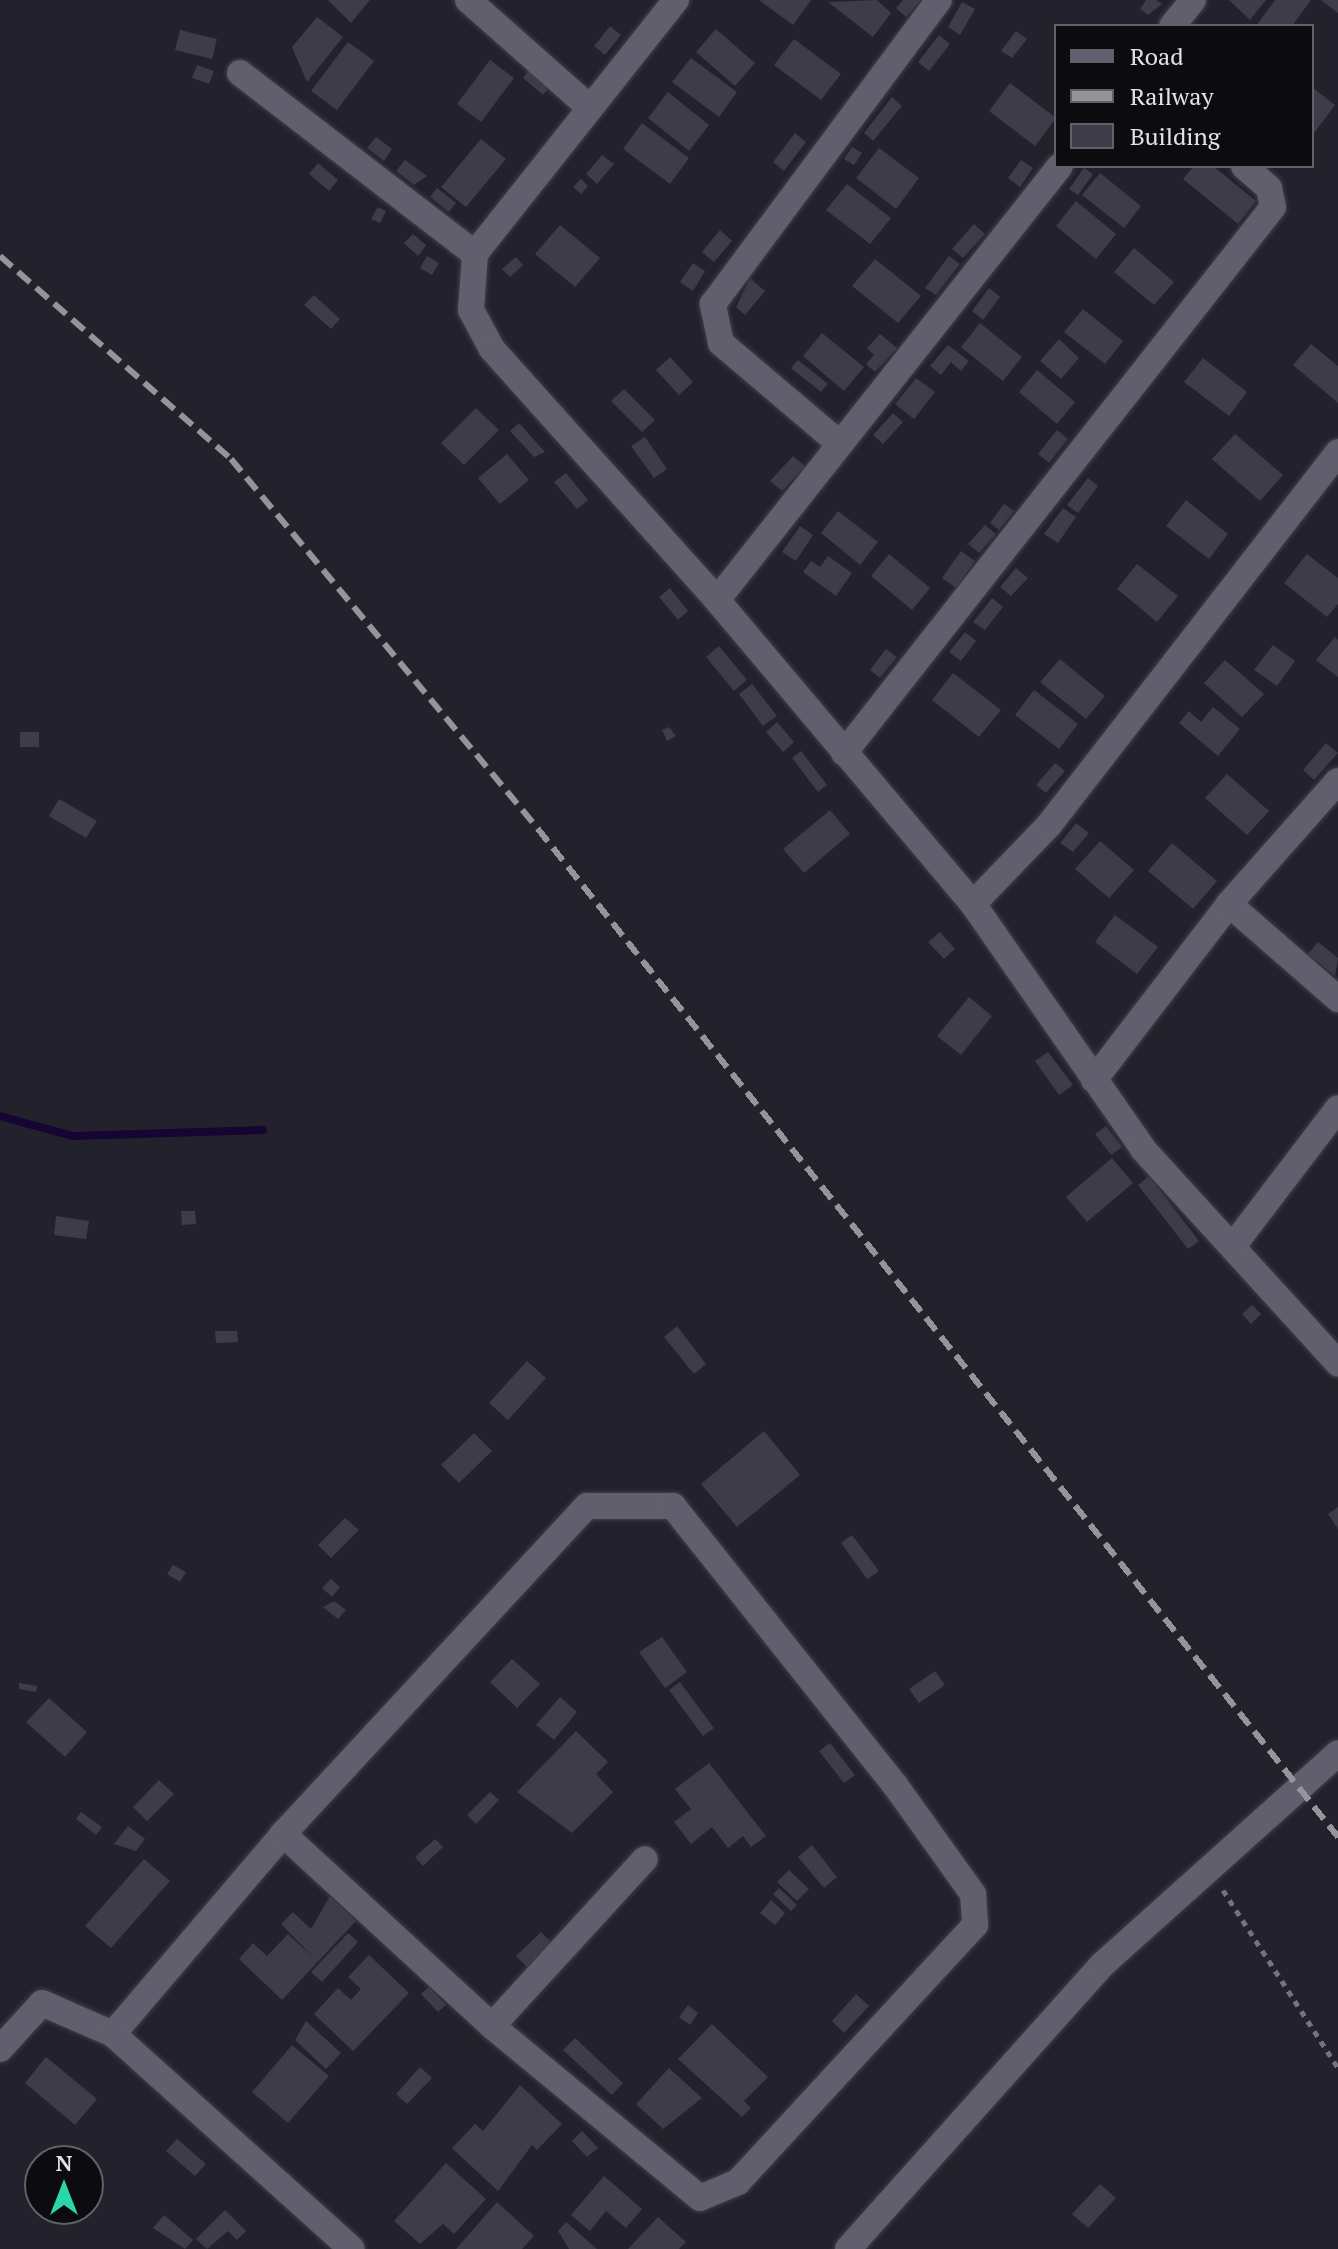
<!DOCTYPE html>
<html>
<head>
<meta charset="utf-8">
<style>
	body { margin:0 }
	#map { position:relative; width:1338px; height:2249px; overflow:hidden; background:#23212c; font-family:"PT Serif",serif }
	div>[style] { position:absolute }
	.stream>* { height:8px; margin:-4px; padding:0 4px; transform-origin:4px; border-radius:4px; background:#150532 }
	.building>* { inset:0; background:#3e3c48 }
	.path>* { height:5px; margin-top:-2.5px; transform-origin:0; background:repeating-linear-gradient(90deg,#75737d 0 6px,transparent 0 12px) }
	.roads { filter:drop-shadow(0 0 2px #3f3e47) drop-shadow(0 0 2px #3f3e47) }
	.street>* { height:26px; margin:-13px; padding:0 13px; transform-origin:13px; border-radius:13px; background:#615f6d }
	.rail>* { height:6px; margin-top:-3px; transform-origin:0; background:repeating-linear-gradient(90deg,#95949d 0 16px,transparent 0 24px) }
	span { translate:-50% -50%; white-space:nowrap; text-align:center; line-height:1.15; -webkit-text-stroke:6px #0c0b10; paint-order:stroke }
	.legend { position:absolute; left:1054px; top:24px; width:260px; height:144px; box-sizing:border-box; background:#0c0b10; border:2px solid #626167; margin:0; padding:10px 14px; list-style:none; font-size:24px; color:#e2e1e9 }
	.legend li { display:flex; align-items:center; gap:16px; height:40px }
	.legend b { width:40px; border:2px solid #626167 }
	.north { position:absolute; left:24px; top:2145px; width:80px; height:80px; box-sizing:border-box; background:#0c0b10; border:2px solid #626167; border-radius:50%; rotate:0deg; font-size:22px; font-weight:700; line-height:32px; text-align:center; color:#e2e1e9 }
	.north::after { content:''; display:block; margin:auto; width:28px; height:36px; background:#2cd5ab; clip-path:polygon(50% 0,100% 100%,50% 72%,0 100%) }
</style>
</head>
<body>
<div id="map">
	<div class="stream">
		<i style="left:0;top:1116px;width:76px;rotate:15.3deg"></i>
		<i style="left:73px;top:1136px;width:190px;rotate:-1.8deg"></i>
	</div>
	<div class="building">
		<i style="clip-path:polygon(328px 0,370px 0,351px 23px)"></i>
		<i style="clip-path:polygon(759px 0,811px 0,793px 25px)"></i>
		<i style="clip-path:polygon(877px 0,891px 13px,873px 37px,828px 2px)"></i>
		<i style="clip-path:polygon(903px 0,921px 0,906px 17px,896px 8px)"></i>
		<i style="clip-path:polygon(1146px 0,1156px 0,1162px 4px,1148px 15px,1140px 9px)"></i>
		<i style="clip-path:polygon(1229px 0,1266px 0,1250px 20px)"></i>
		<i style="clip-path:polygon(1275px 0,1311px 0,1292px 26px,1256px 26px)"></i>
		<i style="clip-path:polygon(1321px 0,1338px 0,1338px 13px)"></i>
		<i style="clip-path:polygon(962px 2px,975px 9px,960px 35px,948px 27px)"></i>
		<i style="clip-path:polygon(317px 17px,343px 37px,307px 82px,292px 47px)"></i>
		<i style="clip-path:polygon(610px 26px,621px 35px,605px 55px,594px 46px)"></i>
		<i style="clip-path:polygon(716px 29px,755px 63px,735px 86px,696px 52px)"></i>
		<i style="clip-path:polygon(180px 30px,217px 39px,212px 59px,175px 50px)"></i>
		<i style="clip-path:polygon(1016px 31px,1027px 39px,1012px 58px,1001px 51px)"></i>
		<i style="clip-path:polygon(939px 35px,950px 44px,929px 71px,918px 62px)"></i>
		<i style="clip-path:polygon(794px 39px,841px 74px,821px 100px,774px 65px)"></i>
		<i style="clip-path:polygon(348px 42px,374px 61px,337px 110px,311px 91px)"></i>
		<i style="clip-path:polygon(691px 58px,737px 92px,719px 117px,672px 82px)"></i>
		<i style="clip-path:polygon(490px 60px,514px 78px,481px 122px,457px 104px)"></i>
		<i style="clip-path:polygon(197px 65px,214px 71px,209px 84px,192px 78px)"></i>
		<i style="clip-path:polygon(530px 68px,551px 85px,543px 95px,523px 78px)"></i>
		<i style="clip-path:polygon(1010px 83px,1056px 118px,1035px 146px,989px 111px)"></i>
		<i style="clip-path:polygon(1312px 87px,1335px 105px,1312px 136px)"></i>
		<i style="clip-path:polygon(668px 92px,709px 125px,689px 151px,648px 118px)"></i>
		<i style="clip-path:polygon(892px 97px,902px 106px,873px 141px,864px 133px)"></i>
		<i style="clip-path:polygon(642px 123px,689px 158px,670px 184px,623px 149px)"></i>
		<i style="clip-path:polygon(795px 133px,806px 142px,784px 171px,773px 162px)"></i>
		<i style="clip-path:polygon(376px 137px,392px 149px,384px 161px,367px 148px)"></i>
		<i style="clip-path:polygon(481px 139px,506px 159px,466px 207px,441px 187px)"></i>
		<i style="clip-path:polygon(852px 147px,862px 153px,854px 165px,844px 159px)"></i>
		<i style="clip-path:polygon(879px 148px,919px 178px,896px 209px,856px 178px)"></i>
		<i style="clip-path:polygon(602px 155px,614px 164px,597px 184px,586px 174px)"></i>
		<i style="clip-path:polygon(405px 160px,427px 176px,414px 185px,396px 171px)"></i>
		<i style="clip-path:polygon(1021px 160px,1033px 168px,1020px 187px,1008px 178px)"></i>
		<i style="clip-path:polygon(318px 163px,338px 180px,329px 191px,309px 174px)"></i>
		<i style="clip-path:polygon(1194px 166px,1213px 166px,1256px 201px,1238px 224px,1183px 179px)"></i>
		<i style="clip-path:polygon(1084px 168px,1093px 174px,1078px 195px,1069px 189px)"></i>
		<i style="clip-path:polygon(1100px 173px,1141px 206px,1124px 228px,1082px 195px)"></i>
		<i style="clip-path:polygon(581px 179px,588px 186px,581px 194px,573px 187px)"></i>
		<i style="clip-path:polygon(847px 184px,891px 218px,870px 244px,826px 210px)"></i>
		<i style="clip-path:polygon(437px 188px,456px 203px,449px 212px,430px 197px)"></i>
		<i style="clip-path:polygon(1076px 201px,1116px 234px,1096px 259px,1056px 226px)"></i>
		<i style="clip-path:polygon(378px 207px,386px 211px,380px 223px,371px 219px)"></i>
		<i style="clip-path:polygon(974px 224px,985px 234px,963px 258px,952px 249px)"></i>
		<i style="clip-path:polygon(560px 225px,600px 258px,575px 287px,535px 254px)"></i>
		<i style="clip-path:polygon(720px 230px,732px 241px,714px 262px,702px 252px)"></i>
		<i style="clip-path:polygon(413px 234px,426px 245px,418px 256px,404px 243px)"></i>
		<i style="clip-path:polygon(1134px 248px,1174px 282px,1154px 305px,1114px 272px)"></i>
		<i style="clip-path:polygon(427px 256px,439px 263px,432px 275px,420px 268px)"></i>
		<i style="clip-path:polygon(949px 256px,960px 264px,936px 295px,925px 288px)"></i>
		<i style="clip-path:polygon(516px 257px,523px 265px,510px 277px,502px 269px)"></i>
		<i style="clip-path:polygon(875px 259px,921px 296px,898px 323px,852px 286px)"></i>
		<i style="clip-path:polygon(693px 263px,705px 271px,693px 291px,680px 282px)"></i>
		<i style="clip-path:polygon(750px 278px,765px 291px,745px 315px,736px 307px)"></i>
		<i style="clip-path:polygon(989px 288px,1000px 297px,983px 320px,972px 311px)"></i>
		<i style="clip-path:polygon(314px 295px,340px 319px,331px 329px,304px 305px)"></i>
		<i style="clip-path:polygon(1083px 309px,1123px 341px,1105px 364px,1064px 332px)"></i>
		<i style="clip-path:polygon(980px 323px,1022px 357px,1003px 381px,961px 347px)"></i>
		<i style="clip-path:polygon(822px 333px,864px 367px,844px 391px,803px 356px)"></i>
		<i style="clip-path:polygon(880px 334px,897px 348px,875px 372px,866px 364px,874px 355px,867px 348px)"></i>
		<i style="clip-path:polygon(1059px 339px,1079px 358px,1061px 379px,1040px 361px)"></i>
		<i style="clip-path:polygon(1311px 344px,1338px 366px,1338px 403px,1293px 365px)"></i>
		<i style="clip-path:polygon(948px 345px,969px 361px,961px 371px,951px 362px,941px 375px,930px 366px)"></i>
		<i style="clip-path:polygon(670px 357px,693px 382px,679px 395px,656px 370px)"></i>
		<i style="clip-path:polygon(1203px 358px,1247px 392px,1229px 416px,1184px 382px)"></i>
		<i style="clip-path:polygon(798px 360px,828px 384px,821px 392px,791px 368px)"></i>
		<i style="clip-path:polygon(1037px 370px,1075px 402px,1057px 424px,1019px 392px)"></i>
		<i style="clip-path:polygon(916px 378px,935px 392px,914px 419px,895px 404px)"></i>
		<i style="clip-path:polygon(624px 389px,655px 420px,642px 432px,611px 401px)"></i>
		<i style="clip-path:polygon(476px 408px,499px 430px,464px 465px,441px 443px)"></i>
		<i style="clip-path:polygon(893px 413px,903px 422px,883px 444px,873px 435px)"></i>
		<i style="clip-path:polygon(519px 423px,545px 452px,534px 457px,510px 431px)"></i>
		<i style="clip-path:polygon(1057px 430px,1068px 439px,1049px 463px,1038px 454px)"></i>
		<i style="clip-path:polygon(1235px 434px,1283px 475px,1260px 501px,1212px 459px)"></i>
		<i style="clip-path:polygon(645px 437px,667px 469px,654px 478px,631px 446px)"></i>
		<i style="clip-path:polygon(507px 454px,529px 480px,500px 504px,478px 478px)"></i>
		<i style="clip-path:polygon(793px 456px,805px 466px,782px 491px,770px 481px)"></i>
		<i style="clip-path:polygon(566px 473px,588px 500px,577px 509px,554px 482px)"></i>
		<i style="clip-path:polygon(1088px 478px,1098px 486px,1078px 513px,1067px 505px)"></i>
		<i style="clip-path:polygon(1186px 500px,1228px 534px,1209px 559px,1166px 526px)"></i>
		<i style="clip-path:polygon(1004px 504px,1014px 511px,999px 530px,990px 523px)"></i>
		<i style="clip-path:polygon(1063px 508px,1076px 517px,1058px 543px,1044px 534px)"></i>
		<i style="clip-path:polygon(838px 511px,878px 542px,860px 565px,821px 533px)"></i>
		<i style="clip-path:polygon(985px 525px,996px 534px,979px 553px,968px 544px)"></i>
		<i style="clip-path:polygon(800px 526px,813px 535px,796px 561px,782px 552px)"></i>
		<i style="clip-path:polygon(961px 551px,975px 561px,956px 588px,942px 578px)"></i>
		<i style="clip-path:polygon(889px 554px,930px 588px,912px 610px,871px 576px)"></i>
		<i style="clip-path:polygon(1307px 554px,1338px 578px,1338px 604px,1327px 617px,1284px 583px)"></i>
		<i style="clip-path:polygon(828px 556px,852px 573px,836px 596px,803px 572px,811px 561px,820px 567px)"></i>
		<i style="clip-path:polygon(1137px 564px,1178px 596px,1157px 622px,1117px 589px)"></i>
		<i style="clip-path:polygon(1016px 568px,1028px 578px,1011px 596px,1000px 587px)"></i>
		<i style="clip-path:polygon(670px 588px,688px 611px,678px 620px,659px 597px)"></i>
		<i style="clip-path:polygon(992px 598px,1003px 607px,985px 630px,973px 622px)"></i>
		<i style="clip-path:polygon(965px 632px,976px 641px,961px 661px,949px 652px)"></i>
		<i style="clip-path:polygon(1335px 637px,1338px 640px,1338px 677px,1316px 660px)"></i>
		<i style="clip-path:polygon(1273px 645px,1295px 661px,1277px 686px,1254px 670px)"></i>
		<i style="clip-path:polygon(719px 646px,747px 680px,734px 691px,706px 657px)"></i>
		<i style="clip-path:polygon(886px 649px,897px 657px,880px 678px,870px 670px)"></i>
		<i style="clip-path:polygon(1060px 659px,1105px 696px,1086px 719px,1040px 682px)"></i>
		<i style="clip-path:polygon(1225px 660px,1264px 694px,1242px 717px,1204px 683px)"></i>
		<i style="clip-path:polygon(953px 673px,1001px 710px,979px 737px,932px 700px)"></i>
		<i style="clip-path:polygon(752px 684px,777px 716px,763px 726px,739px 694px)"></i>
		<i style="clip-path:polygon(1034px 690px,1078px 724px,1059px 749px,1015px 715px)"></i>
		<i style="clip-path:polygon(1213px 707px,1240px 729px,1218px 756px,1179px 723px,1189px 711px,1201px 722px)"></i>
		<i style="clip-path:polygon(777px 722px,794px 742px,783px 752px,766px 732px)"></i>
		<i style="clip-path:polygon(669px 727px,676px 736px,667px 741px,662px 730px)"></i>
		<i style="clip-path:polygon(20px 732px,39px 732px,39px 747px,20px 747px)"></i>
		<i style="clip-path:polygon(1326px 743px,1338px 753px,1314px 780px,1303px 770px)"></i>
		<i style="clip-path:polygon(801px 751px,827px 785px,818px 792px,792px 758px)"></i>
		<i style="clip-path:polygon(1055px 763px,1065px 771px,1046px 793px,1036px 785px)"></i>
		<i style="clip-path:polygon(1227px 774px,1269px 811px,1247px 835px,1205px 798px)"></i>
		<i style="clip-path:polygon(59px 799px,97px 821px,86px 838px,49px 816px)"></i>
		<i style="clip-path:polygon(830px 810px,850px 834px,804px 873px,783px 849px)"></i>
		<i style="clip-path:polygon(1076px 823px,1089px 833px,1073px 852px,1060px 843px)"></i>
		<i style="clip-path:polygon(1100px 841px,1134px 870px,1109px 898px,1075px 869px)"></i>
		<i style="clip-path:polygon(1172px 843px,1217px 881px,1193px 909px,1148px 871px)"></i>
		<i style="clip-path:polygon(1115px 915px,1158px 947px,1137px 974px,1095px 942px)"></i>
		<i style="clip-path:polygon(940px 932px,955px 949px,944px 959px,928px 942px)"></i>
		<i style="clip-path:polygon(1318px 942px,1338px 958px,1335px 976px,1308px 954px)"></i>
		<i style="clip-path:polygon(969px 997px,992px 1016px,961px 1055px,937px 1036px)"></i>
		<i style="clip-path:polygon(1048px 1052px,1073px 1085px,1059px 1095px,1035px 1061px)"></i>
		<i style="clip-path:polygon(1106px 1126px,1122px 1147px,1111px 1155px,1095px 1134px)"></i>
		<i style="clip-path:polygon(1112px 1158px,1133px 1183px,1087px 1222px,1066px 1197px)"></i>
		<i style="clip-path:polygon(1149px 1176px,1199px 1241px,1188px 1249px,1138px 1185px)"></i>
		<i style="clip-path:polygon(181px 1211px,195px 1211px,196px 1224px,182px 1225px)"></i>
		<i style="clip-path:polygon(56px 1216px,89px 1221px,86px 1239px,54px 1235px)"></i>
		<i style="clip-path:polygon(1252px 1305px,1261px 1314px,1251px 1324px,1242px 1314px)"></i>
		<i style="clip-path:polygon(677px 1326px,706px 1364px,694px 1374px,664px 1337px)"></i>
		<i style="clip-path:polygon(215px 1331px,237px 1331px,238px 1342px,216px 1343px)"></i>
		<i style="clip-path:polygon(527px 1361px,546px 1378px,508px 1420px,489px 1403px)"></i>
		<i style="clip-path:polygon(764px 1431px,800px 1475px,737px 1527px,701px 1484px)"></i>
		<i style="clip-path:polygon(474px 1433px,492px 1451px,459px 1483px,441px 1465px)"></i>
		<i style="clip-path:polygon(1338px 1507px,1338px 1529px,1328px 1514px)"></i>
		<i style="clip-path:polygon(345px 1518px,359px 1530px,331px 1558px,318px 1545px)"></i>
		<i style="clip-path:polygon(852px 1535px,879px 1571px,867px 1579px,841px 1543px)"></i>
		<i style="clip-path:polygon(173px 1565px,186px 1572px,180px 1582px,167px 1574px)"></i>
		<i style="clip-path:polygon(331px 1579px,340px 1587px,332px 1597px,322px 1588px)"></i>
		<i style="clip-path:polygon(334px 1601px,346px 1610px,338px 1619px,323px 1607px)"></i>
		<i style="clip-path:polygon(662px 1637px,687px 1672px,665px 1688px,639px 1652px)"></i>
		<i style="clip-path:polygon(512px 1659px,540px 1684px,517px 1708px,490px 1682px)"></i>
		<i style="clip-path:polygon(935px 1671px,945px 1685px,919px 1703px,909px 1689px)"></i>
		<i style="clip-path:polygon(680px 1682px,714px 1728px,703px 1736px,669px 1690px)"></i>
		<i style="clip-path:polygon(19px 1683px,37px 1686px,36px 1692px,19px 1689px)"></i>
		<i style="clip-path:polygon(560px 1697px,577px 1712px,554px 1740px,536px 1725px)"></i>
		<i style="clip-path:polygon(49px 1698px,87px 1732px,65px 1757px,26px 1722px)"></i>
		<i style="clip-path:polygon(576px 1731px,608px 1762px,596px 1774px,613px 1792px,572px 1833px,517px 1792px)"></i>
		<i style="clip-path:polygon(830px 1743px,855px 1775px,844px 1783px,819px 1751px)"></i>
		<i style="clip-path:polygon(709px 1763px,766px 1836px,751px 1847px,743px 1836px,728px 1848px,712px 1827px,691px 1844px,674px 1822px,691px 1809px,675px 1789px)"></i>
		<i style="clip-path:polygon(159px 1780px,174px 1794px,147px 1821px,133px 1807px)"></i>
		<i style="clip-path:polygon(490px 1792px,499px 1800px,476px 1824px,467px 1815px)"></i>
		<i style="clip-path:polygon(81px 1812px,102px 1827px,96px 1835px,76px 1819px)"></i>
		<i style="clip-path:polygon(128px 1826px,145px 1839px,136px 1851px,114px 1844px)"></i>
		<i style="clip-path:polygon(435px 1839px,443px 1847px,423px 1866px,415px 1857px)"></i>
		<i style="clip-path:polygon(812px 1845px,837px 1877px,824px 1888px,798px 1857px)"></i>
		<i style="clip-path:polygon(144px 1859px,170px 1881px,111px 1948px,85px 1926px)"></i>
		<i style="clip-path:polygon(789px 1870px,809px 1889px,797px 1901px,777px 1882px)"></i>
		<i style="clip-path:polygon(779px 1888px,797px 1905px,791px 1911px,773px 1894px)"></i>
		<i style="clip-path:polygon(330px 1896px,356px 1921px,282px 2000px,239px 1959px,253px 1943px,267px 1956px,288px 1934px,314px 1958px,281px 1924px,293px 1912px,311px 1929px)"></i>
		<i style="clip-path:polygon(771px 1900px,785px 1913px,775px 1925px,760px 1913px)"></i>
		<i style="clip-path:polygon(541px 1932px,552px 1943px,527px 1967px,516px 1956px)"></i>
		<i style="clip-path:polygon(348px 1933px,358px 1942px,322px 1982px,311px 1972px)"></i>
		<i style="clip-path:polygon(369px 1955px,409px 1993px,353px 2051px,314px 2014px,338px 1988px,351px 2000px,361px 1989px,348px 1977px)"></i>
		<i style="clip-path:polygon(429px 1987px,446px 2005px,438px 2012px,421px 1994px)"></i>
		<i style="clip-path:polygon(856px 1994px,869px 2006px,844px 2033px,832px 2021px)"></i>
		<i style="clip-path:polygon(688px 2005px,698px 2013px,690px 2025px,679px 2017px)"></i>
		<i style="clip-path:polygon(306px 2021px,341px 2053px,326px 2069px,295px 2040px)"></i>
		<i style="clip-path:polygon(712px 2024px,768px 2077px,744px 2101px,751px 2108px,742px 2117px,678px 2059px)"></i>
		<i style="clip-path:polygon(575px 2038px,623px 2083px,612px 2095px,563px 2050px)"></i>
		<i style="clip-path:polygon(292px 2045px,329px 2076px,288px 2123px,252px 2092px)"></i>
		<i style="clip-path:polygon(46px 2057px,97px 2099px,75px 2125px,25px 2083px)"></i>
		<i style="clip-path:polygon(420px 2067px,432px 2078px,407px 2104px,396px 2094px)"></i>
		<i style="clip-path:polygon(669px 2068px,702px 2098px,663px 2129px,636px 2104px)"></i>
		<i style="clip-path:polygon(520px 2085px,562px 2124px,537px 2150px,532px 2145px,498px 2191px,452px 2148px,475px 2124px,483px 2131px)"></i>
		<i style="clip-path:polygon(582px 2131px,598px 2148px,587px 2157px,572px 2141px)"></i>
		<i style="clip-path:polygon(177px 2139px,206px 2164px,195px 2176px,166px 2151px)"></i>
		<i style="clip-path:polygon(446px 2163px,486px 2199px,454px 2234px,443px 2224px,420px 2244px,394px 2221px)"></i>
		<i style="clip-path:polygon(604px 2176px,642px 2209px,626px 2228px,606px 2211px,590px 2231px,571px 2215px)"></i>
		<i style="clip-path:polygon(1100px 2184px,1116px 2198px,1088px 2228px,1072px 2214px)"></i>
		<i style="clip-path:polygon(497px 2202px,534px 2236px,522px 2249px,456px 2249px)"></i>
		<i style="clip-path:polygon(225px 2210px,246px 2231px,237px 2240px,228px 2231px,207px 2249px,196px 2239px)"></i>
		<i style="clip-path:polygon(164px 2215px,193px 2240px,185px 2249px,153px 2228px)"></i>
		<i style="clip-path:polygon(658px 2217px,686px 2242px,679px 2249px,628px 2249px)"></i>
		<i style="clip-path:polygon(566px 2222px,597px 2249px,569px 2249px,558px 2231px)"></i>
	</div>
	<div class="path">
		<i style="left:1223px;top:1890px;width:212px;rotate:57.1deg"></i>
	</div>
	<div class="roads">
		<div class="street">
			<i style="left:468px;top:0;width:163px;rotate:41.5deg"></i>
			<i style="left:676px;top:0;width:324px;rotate:128.4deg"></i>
			<i style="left:475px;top:254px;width:56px;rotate:94.1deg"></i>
			<i style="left:471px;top:310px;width:44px;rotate:61.7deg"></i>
			<i style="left:492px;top:349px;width:337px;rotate:48.1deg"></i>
			<i style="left:717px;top:600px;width:397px;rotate:49.9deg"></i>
			<i style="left:973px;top:904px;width:110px;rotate:-46.1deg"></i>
			<i style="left:1049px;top:825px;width:472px;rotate:-52.2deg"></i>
			<i style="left:1172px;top:26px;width:33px;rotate:-51deg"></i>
			<i style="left:240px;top:73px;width:297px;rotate:37.6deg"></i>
			<i style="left:840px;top:444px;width:156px;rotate:-139.7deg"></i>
			<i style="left:721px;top:343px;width:40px;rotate:-102deg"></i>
			<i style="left:713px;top:304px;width:379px;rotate:-53.4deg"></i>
			<i style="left:717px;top:600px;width:553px;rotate:-51.68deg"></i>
			<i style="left:844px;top:753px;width:694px;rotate:-51.84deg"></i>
			<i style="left:1273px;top:207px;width:19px;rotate:-102deg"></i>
			<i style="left:1269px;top:188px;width:33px;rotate:-139deg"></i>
			<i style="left:973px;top:904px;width:298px;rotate:55.2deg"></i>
			<i style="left:1143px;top:1149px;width:290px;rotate:47.7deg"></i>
			<i style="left:1229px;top:904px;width:145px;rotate:41.1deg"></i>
			<i style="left:1094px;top:1080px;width:222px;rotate:-52.5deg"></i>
			<i style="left:1229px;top:904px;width:164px;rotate:-48.5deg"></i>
			<i style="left:1233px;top:1246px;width:173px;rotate:-52.7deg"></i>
			<i style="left:492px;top:2026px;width:226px;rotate:-47.5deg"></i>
			<i style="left:113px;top:2034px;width:262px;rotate:-49.6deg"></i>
			<i style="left:283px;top:1834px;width:447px;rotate:-47.2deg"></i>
			<i style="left:587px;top:1506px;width:86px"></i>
			<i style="left:673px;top:1506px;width:357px;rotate:51.5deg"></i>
			<i style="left:895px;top:1785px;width:134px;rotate:54.4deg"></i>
			<i style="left:973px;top:1894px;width:31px;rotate:86deg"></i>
			<i style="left:975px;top:1925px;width:350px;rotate:132.7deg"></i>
			<i style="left:738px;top:2182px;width:41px;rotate:157.2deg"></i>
			<i style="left:700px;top:2198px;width:270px;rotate:-140.4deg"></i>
			<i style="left:492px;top:2026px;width:284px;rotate:-137.4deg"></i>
			<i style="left:0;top:2049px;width:62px;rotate:-47.6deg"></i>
			<i style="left:42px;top:2003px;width:77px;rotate:23.6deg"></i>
			<i style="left:113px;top:2034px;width:321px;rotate:42deg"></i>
			<i style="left:848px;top:2249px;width:381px;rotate:-48.2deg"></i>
			<i style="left:1102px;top:1965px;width:317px;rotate:-41.9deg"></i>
		</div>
	</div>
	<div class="rail">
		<i style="left:0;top:256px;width:308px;rotate:41.3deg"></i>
		<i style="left:231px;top:459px;width:481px;rotate:50.3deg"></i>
		<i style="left:538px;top:829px;width:1287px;rotate:51.56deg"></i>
	</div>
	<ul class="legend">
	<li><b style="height:10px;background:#615f6d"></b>Road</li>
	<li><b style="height:10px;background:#95949d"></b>Railway</li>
	<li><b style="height:22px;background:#3e3c48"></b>Building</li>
	</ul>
	<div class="north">N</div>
</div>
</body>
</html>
